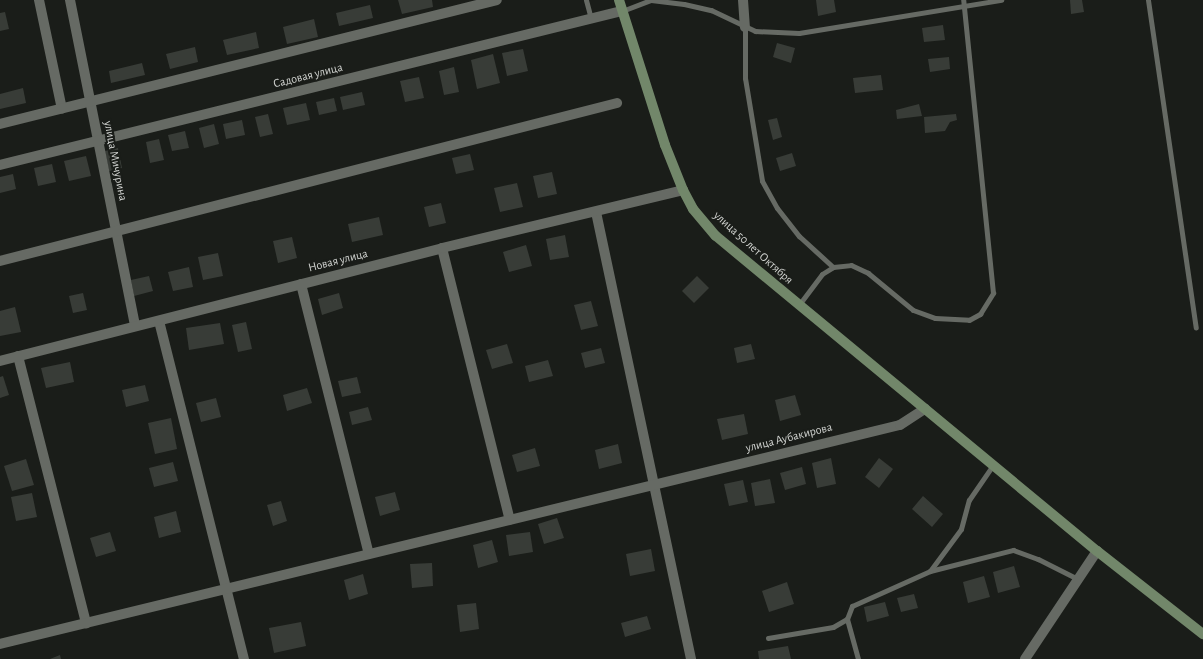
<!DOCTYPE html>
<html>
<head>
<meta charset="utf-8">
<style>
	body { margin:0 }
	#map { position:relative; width:1203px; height:659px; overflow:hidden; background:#1a1d19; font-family:"Alegreya Sans",sans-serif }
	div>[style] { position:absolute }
	.building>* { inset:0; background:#383c37 }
	.lane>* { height:5px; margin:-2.5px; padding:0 2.5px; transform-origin:2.5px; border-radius:2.5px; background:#666a64 }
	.street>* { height:10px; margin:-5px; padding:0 5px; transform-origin:5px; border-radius:5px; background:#666a64 }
	.secondary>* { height:10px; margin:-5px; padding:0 5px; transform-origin:5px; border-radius:5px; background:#72876a }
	span { translate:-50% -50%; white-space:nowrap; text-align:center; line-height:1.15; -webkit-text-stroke:4px #1a1d19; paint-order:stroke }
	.street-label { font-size:12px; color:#d2d4d1 }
</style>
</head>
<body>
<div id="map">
	<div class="building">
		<i style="clip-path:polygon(398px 0,432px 0,433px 7px,402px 14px)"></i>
		<i style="clip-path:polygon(816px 0,834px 0,836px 12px,818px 16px)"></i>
		<i style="clip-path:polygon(1070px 0,1082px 0,1084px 12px,1071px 14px)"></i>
		<i style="clip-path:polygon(370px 5px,373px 18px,339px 26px,336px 13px)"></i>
		<i style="clip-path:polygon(5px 12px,9px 29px,0 31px,0 13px)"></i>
		<i style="clip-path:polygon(314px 19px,318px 37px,287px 44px,283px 27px)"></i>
		<i style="clip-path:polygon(943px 25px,945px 40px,924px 42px,922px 28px)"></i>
		<i style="clip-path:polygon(256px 32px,259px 48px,227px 55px,223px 40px)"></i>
		<i style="clip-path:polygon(777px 43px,795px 48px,791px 63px,773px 57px)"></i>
		<i style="clip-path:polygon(195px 47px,198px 62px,170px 69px,166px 54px)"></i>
		<i style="clip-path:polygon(523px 49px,528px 71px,507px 76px,502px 53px)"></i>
		<i style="clip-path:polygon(493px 54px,500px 83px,477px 89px,471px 60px)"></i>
		<i style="clip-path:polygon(949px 57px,950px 69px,930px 72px,928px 59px)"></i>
		<i style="clip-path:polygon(142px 63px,145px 75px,111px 83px,109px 71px)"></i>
		<i style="clip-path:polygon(454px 67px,459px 92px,444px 95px,439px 71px)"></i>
		<i style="clip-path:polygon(881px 75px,883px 90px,855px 93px,853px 78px)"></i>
		<i style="clip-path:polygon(419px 77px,424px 98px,405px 102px,400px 81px)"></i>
		<i style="clip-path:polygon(23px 88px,26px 103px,0 109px,0 94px)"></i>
		<i style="clip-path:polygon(362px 92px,365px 105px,343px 110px,340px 97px)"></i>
		<i style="clip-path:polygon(334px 98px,337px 111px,319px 115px,316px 102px)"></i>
		<i style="clip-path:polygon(306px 103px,310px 120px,287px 125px,283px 108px)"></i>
		<i style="clip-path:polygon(919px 104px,922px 116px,897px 119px,896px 110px)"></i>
		<i style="clip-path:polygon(268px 114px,273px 134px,260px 137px,255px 117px)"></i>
		<i style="clip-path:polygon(956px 114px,957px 120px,950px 122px,945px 131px,925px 133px,924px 117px)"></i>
		<i style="clip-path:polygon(777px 118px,782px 137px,773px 140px,768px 120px)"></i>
		<i style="clip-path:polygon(242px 120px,245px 135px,226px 139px,223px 124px)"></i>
		<i style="clip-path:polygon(214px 124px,219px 144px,204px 148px,199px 128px)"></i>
		<i style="clip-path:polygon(185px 131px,189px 148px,172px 151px,168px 135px)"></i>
		<i style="clip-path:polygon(159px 139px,164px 160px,150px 163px,146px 142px)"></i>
		<i style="clip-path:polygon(118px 148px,122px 168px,109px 171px,105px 151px)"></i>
		<i style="clip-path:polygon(792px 153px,796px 166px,780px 171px,776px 158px)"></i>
		<i style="clip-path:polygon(470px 154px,474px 170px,456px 174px,452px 158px)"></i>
		<i style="clip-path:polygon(86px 156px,91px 176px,69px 181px,64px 161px)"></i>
		<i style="clip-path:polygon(52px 164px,56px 182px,38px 186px,34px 168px)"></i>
		<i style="clip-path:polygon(552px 172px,557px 194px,538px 198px,533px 176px)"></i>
		<i style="clip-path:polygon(13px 174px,16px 189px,0 193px,0 177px)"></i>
		<i style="clip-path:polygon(517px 183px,523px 207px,500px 212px,494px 188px)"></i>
		<i style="clip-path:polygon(441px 203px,446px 223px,429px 227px,424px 207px)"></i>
		<i style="clip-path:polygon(379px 217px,383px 235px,352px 242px,348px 224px)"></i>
		<i style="clip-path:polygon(565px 235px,569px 257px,550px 260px,546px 239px)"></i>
		<i style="clip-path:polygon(292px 237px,297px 258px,278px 263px,273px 241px)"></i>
		<i style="clip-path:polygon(526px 245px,532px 266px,509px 272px,503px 252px)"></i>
		<i style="clip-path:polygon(218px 253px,223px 276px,203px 280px,198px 257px)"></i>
		<i style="clip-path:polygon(189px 267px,193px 287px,173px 291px,168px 272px)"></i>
		<i style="clip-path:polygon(149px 276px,153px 291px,134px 296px,131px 280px)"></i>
		<i style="clip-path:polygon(697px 276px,709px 288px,694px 303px,682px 291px)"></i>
		<i style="clip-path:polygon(83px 293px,87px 310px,73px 313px,69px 296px)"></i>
		<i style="clip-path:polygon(339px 293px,343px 308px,322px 315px,318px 299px)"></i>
		<i style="clip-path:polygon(591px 301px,598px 326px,581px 330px,574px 305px)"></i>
		<i style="clip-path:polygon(15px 307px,21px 332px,0 336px,0 311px)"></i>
		<i style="clip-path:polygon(246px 322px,252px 349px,238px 352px,232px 325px)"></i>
		<i style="clip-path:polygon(220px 323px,224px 344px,189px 350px,186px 328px)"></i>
		<i style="clip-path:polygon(507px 344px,513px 363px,492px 369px,486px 350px)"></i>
		<i style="clip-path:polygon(751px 344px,755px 359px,737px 363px,734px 348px)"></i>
		<i style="clip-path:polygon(601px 348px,605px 363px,585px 368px,581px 353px)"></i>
		<i style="clip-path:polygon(548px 360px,553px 376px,529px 382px,525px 366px)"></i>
		<i style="clip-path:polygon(70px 362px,74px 382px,46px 388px,41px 368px)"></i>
		<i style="clip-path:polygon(3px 376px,9px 395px,0 398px,0 377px)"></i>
		<i style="clip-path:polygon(357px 377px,361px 393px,342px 397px,338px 381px)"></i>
		<i style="clip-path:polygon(145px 385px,149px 401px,126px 407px,122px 390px)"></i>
		<i style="clip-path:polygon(307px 388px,312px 403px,287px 411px,283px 395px)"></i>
		<i style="clip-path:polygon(795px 395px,801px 415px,780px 421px,775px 400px)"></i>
		<i style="clip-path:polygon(216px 398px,221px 417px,201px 422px,196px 403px)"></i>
		<i style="clip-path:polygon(368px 407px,372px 420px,352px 425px,349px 412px)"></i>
		<i style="clip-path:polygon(744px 414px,748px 434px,722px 440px,717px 419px)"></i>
		<i style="clip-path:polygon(171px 418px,177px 449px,155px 454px,148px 423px)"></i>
		<i style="clip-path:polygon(618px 444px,622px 463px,599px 469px,595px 450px)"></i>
		<i style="clip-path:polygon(535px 448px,540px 466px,517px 472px,512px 455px)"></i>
		<i style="clip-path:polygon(831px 458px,836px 484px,817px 488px,812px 463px)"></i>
		<i style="clip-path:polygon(879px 458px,893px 469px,879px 488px,865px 477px)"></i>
		<i style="clip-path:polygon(26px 459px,34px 485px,12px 491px,4px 466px)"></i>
		<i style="clip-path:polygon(173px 462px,178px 481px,154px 487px,149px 468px)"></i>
		<i style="clip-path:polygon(802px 467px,806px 484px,785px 490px,780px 473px)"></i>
		<i style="clip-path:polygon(770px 479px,775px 503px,755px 506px,751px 483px)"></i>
		<i style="clip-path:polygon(743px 480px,748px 502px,729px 506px,724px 484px)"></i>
		<i style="clip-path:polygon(395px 492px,400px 510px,380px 516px,375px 497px)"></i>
		<i style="clip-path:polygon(32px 493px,37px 517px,16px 521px,11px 497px)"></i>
		<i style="clip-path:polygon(923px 496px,943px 514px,932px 527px,912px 509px)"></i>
		<i style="clip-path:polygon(281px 501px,287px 521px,273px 526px,267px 505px)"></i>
		<i style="clip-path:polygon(176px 511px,181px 532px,159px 538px,154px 517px)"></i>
		<i style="clip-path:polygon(557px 518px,564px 538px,544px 544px,538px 524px)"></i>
		<i style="clip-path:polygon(110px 532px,116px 551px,96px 557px,90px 538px)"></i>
		<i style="clip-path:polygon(530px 532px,533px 552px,509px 556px,506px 535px)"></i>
		<i style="clip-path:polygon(492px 540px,498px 562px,478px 568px,473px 545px)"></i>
		<i style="clip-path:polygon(651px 549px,655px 571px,630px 576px,626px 554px)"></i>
		<i style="clip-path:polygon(432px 563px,433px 586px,412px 588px,410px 564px)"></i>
		<i style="clip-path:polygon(1014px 566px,1020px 587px,998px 593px,993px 572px)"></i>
		<i style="clip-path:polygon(363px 574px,368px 594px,349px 600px,344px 580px)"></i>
		<i style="clip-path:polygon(984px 576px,990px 597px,968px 603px,963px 582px)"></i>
		<i style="clip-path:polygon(787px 582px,794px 604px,769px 612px,762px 591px)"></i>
		<i style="clip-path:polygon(914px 594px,918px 608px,901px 612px,897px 598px)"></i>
		<i style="clip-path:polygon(885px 602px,889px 616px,867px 622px,864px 607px)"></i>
		<i style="clip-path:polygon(476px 603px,479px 629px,460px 632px,457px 605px)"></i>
		<i style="clip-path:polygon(647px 616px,651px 629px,625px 637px,621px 623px)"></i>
		<i style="clip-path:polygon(301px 622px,306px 646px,274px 653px,269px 628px)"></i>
		<i style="clip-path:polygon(788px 646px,791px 659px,759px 659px,758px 651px)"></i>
		<i style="clip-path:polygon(60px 655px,61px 659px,50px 659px)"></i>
	</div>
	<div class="lane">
		<i style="left:586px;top:0;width:20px;rotate:75deg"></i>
		<i style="left:1148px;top:0;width:331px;rotate:81.7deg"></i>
		<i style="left:622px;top:11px;width:31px;rotate:-21deg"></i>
		<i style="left:651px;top:0;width:33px;rotate:7deg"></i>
		<i style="left:684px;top:4px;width:28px;rotate:13deg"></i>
		<i style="left:711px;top:10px;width:49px;rotate:25.5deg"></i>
		<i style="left:755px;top:31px;width:44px;rotate:2.6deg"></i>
		<i style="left:799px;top:33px;width:205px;rotate:-9.3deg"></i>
		<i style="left:745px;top:27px;width:51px;rotate:90deg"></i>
		<i style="left:745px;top:78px;width:104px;rotate:80.6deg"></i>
		<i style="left:762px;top:181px;width:31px;rotate:61deg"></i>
		<i style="left:777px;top:208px;width:36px;rotate:52deg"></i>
		<i style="left:799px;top:236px;width:46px;rotate:42.4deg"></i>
		<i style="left:798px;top:306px;width:40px;rotate:-53deg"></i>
		<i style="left:822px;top:274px;width:13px;rotate:-32deg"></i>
		<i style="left:833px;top:267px;width:18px;rotate:-6deg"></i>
		<i style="left:851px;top:265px;width:19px;rotate:25deg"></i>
		<i style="left:868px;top:273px;width:58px;rotate:39.4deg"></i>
		<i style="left:913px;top:310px;width:23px;rotate:20deg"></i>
		<i style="left:935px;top:318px;width:34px;rotate:3deg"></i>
		<i style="left:969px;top:320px;width:13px;rotate:-29deg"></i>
		<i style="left:980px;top:314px;width:25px;rotate:-58deg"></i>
		<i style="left:993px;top:293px;width:295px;rotate:-95.8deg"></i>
		<i style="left:930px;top:571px;width:86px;rotate:-14.2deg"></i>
		<i style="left:1013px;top:550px;width:27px;rotate:20deg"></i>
		<i style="left:1038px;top:559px;width:45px;rotate:26.6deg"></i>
		<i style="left:847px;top:619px;width:41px;rotate:74.6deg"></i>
		<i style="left:768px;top:638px;width:66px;rotate:-9.6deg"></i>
		<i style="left:833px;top:627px;width:16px;rotate:-30deg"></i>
		<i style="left:847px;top:619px;width:14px;rotate:-69deg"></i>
		<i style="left:852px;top:606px;width:85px;rotate:-24.2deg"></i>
		<i style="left:930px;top:571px;width:52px;rotate:-53.6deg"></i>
		<i style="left:961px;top:529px;width:30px;rotate:-75deg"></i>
		<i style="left:969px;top:500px;width:42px;rotate:-55.6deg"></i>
	</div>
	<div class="street">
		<i style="left:39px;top:0;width:111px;rotate:78.1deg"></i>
		<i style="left:70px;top:0;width:332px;rotate:78.7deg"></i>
		<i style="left:743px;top:0;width:27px;rotate:86deg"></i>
		<i style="left:0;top:124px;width:512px;rotate:-14.01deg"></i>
		<i style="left:0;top:165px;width:641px;rotate:-13.91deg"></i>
		<i style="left:596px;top:212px;width:457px;rotate:78deg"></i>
		<i style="left:442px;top:248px;width:280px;rotate:76deg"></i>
		<i style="left:0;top:261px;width:637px;rotate:-14.36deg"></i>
		<i style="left:301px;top:284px;width:278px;rotate:75.9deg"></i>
		<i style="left:159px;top:321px;width:349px;rotate:75.9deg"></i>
		<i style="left:18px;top:356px;width:276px;rotate:75.7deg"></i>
		<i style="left:0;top:361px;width:456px;rotate:-14.3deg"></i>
		<i style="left:442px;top:248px;width:248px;rotate:-13.5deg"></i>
		<i style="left:0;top:644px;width:926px;rotate:-13.68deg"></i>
		<i style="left:900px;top:425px;width:30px;rotate:-33deg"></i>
		<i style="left:1025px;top:659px;width:130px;rotate:-56.3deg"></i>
	</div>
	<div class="secondary">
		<i style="left:619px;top:0;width:152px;rotate:72.4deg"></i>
		<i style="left:665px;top:145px;width:48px;rotate:68.2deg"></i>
		<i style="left:683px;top:190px;width:21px;rotate:62deg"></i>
		<i style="left:693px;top:209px;width:35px;rotate:50deg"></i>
		<i style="left:716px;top:236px;width:494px;rotate:39.6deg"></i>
		<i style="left:1097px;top:551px;width:135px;rotate:38.1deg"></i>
	</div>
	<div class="street-label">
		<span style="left:308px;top:76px;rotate:-14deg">Садовая улица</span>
		<span style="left:115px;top:161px;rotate:79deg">улица Мичурина</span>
		<span style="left:753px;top:248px;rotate:42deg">улица 50 лет Октября</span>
		<span style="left:338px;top:261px;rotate:-14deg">Новая улица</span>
		<span style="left:789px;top:438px;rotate:-14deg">улица Аубакирова</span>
	</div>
</div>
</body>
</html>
